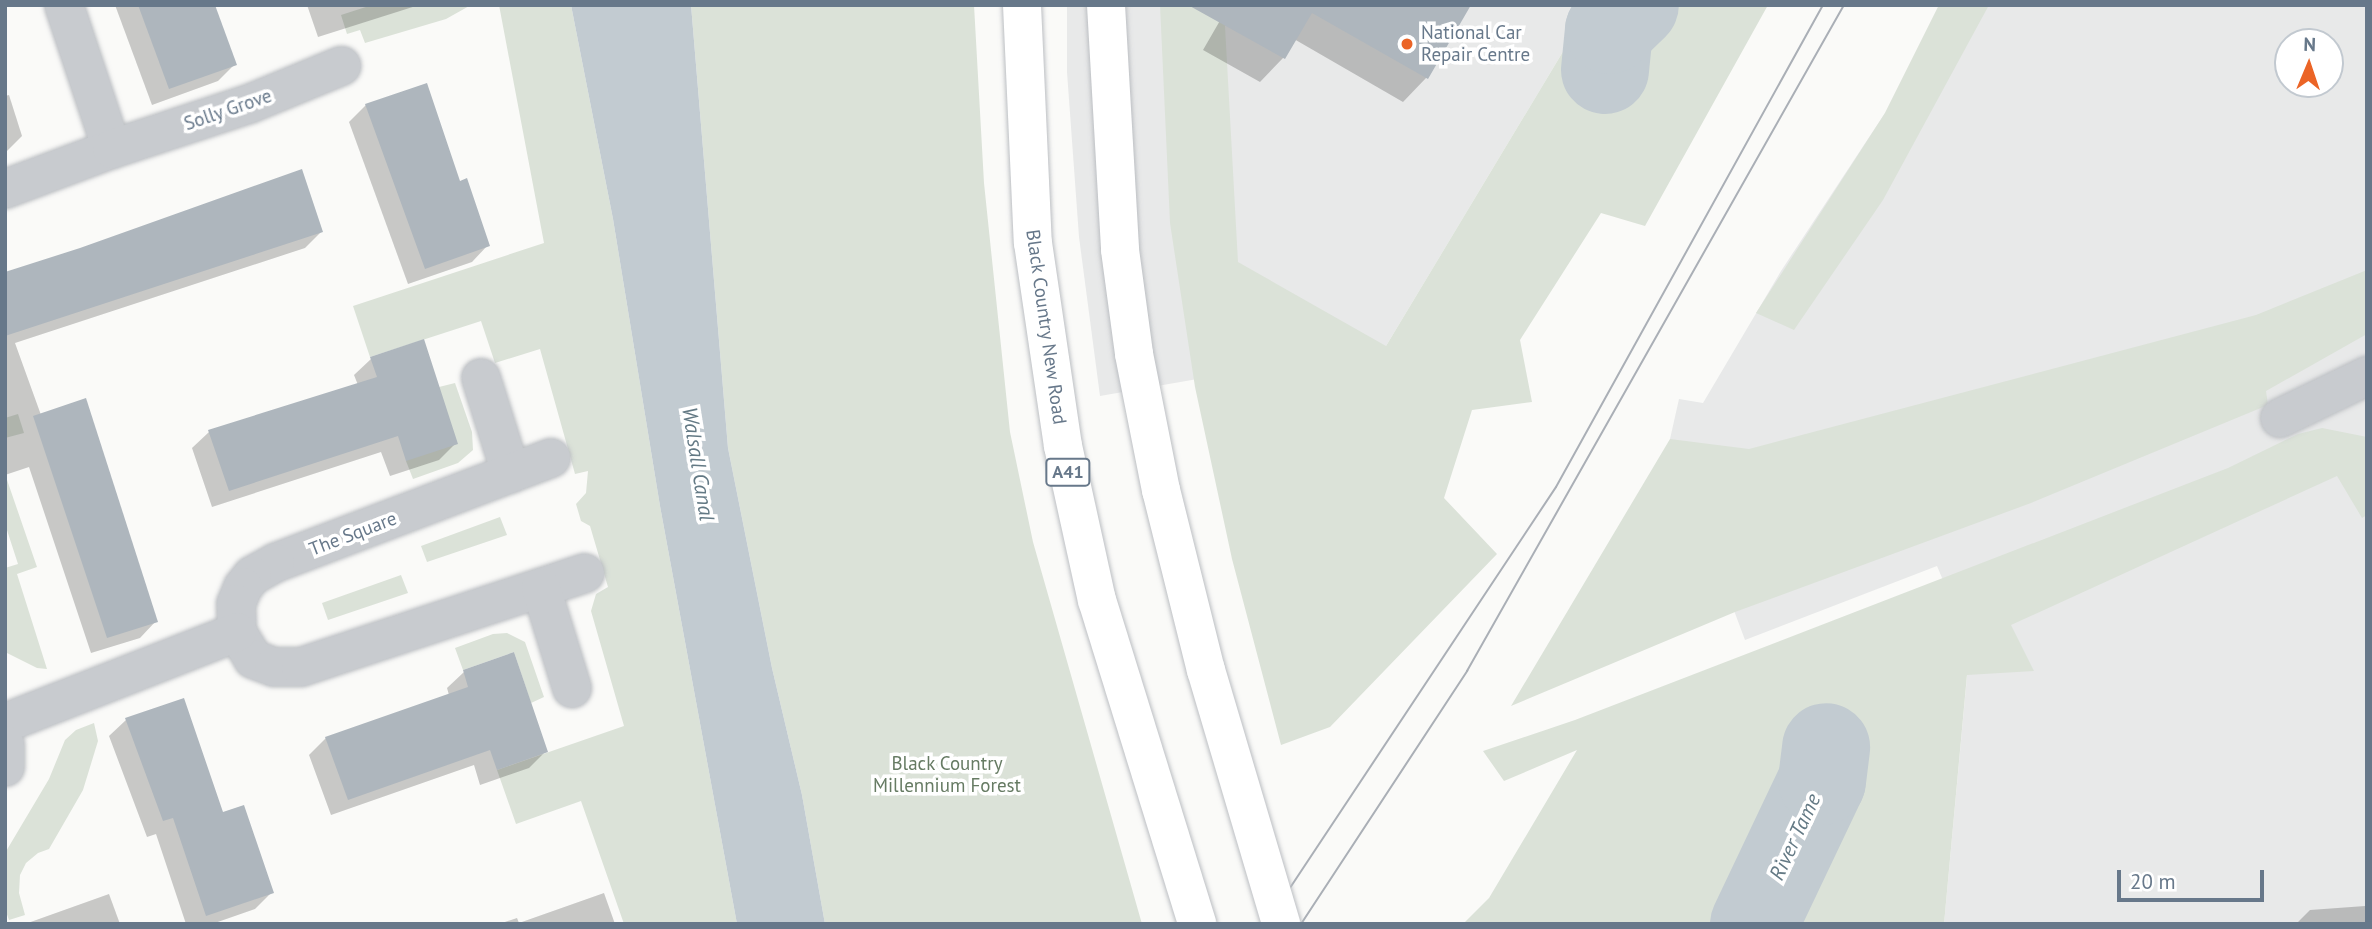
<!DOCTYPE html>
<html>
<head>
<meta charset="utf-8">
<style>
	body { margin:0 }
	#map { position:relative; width:2372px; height:929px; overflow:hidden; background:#fafaf8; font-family:"PT Sans",sans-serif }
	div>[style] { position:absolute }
	.built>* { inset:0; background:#e8e9e9 }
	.green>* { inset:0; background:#dbe2d8 }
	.water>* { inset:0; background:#c2cbd1 }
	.shadow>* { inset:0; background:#0003 }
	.river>* { height:88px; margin:-44px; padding:0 44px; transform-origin:44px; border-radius:44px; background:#c2cbd1 }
	.building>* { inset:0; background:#aeb6bd }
	.roads { filter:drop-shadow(0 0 2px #bcbfc3) drop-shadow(0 0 2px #bcbfc3) }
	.street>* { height:38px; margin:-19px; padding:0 19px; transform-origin:19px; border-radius:19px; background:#c8cbcf }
	.highway>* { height:38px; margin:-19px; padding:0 19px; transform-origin:19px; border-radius:19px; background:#fff }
	.tram>* { height:2px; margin:-1px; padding:0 1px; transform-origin:1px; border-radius:1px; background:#aaafb6 }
	.bridges { filter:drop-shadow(0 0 2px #bcbfc3) drop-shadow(0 0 2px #bcbfc3) }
	.highway-bridge>* { height:38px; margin:-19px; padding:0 19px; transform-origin:19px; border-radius:19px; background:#fff }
	.dots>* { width:19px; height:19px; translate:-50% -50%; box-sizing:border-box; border:4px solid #fff; border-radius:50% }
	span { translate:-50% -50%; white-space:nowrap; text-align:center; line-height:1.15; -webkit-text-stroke:7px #fff; paint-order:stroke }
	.shield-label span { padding:2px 5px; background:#fff; border:2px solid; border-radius:5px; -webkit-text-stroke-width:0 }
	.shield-label { font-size:18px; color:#67788a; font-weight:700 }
	.poi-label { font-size:19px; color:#67788a }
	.left { translate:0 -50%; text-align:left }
	.street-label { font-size:19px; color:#67788a }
	.park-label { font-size:19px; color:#667b63 }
	.water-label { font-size:21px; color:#637984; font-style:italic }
	.frame { position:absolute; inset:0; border:7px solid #67788a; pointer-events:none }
	.north { position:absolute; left:2274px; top:28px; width:70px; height:70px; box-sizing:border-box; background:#fff; border:2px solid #c2c9d0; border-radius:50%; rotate:2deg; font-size:19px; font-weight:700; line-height:28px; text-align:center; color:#67788a }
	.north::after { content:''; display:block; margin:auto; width:24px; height:32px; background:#eb6426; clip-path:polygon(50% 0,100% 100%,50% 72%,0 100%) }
	.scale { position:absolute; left:2117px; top:870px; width:147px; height:32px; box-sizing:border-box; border:4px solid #67788a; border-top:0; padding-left:9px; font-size:21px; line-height:24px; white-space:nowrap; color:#67788a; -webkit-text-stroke:5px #fff; paint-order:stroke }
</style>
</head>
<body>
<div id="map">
	<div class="built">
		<i style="clip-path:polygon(1067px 5px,1591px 5px,1386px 346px,1100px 396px,1079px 237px,1067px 72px)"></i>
		<i style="clip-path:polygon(evenodd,1939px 5px,2367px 5px,2367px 924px,1944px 924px,1970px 644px,1937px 566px,1745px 640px,1670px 439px,1679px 399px,1703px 403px,1781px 271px,1885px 113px,1939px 5px,2288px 42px,2330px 42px,2330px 84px,2288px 84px,2288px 42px)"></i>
	</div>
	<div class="green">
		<i style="clip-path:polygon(372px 5px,471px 5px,446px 19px,365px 43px,360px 30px,347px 34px,341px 15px)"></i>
		<i style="clip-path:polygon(499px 5px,571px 5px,613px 219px,660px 506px,737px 924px,624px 924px,581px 801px,516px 824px,497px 770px,624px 726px,591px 611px,596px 594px,608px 587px,590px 526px,581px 521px,576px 504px,586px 493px,588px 471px,575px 474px,540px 349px,495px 363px,481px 321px,370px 357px,353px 306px,544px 243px)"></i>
		<i style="clip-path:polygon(691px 5px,974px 5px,984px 183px,1010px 432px,1033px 542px,1142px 924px,825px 924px,802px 795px,772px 668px,728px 448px)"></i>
		<i style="clip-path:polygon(1160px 5px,1237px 5px,1225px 26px,1238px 262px,1386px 346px,1591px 5px,1768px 5px,1645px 226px,1601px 213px,1520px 340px,1532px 402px,1472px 410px,1444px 498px,1497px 554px,1330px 727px,1281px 745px,1232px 559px,1195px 387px,1170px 223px)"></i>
		<i style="clip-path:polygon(1939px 5px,1989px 5px,1883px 200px,1794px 330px,1756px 313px,1885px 113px)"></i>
		<i style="clip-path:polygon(2367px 270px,2367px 334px,2266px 391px,2268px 405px,2031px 503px,1735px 612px,1511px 706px,1670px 439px,1749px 449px,2256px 315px)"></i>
		<i style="clip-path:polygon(455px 383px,472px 432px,473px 450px,458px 463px,413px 479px,406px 461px,439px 387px)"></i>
		<i style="clip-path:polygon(18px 414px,24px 433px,5px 438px,5px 418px)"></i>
		<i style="clip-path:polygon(2322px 428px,2367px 437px,2367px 515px,2362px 518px,2337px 476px,2011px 625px,2034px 671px,1967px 675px,1944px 924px,1463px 924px,1489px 898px,1577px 750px,1504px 781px,1483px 751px,1575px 720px,2228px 468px,2298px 434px)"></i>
		<i style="clip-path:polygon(5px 474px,37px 567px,17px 574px,47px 669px,37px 668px,5px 652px,5px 568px,18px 564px,5px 524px)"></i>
		<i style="clip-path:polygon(500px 517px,507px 535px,427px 562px,421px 546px)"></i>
		<i style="clip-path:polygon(401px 575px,408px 593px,328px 620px,322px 603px)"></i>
		<i style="clip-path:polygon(507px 633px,525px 642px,544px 697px,531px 703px,514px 652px,463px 670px,455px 648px,493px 634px)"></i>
		<i style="clip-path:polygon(94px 723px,98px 741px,83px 790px,49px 849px,38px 853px,26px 863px,20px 875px,19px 893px,25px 915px,9px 920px,5px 909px,5px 853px,49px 779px,65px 740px,76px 730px)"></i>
	</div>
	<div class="water">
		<i style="clip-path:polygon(571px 5px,691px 5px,728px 448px,772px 668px,802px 795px,825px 924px,737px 924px,660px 506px,613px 219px)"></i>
	</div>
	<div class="shadow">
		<i style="clip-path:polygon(115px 5px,213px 5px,235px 64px,218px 81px,152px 105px)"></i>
		<i style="clip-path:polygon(307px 5px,419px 5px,318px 37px)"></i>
		<i style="clip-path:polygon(1229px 5px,1469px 5px,1426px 78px,1403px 102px,1294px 39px,1283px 58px,1260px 82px,1203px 50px)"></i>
		<i style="clip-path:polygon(9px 95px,22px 136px,5px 153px,5px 96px)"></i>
		<i style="clip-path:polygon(366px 105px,459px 183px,488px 245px,472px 262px,408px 284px,349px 122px)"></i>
		<i style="clip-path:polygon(321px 232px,305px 248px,15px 343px,41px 415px,156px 621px,140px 638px,91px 653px,29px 467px,5px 475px,5px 275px)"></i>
		<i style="clip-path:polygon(371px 359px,456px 443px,439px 460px,390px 476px,381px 452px,212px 507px,192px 448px,209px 432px,358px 385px,354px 375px)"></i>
		<i style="clip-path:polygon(464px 672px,546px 751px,529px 768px,480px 785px,474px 765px,331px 815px,309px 755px,326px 738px,449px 695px,447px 688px)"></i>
		<i style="clip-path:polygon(183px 700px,222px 814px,272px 892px,255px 909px,212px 924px,186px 924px,156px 834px,147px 837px,109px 736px,126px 720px)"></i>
		<i style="clip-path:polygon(604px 893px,615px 924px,499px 924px,517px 918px,519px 923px)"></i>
		<i style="clip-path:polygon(109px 894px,120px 924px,25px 924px)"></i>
		<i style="clip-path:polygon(2365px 906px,2367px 924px,2296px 924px,2310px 910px)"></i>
	</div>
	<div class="river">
		<i style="left:1605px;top:70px;width:40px;rotate:-84.3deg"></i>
		<i style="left:1609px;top:30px;width:36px;rotate:-44deg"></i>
		<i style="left:1754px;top:924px;width:158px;rotate:-64.6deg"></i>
		<i style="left:1822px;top:781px;width:34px;rotate:-83deg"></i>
	</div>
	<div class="building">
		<i style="clip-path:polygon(138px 5px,215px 5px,237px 65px,169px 89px)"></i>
		<i style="clip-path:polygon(1188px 5px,1471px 5px,1428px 79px,1312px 13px,1285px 59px)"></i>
		<i style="clip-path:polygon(427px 83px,460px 181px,467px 178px,490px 246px,425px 269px,365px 104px)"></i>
		<i style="clip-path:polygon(302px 169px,323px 232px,5px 336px,5px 272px,80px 248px)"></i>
		<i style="clip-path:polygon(424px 339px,458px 444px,406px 461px,398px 436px,229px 491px,208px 430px,377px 377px,370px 357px)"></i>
		<i style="clip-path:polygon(86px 398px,158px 622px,107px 638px,33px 416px)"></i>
		<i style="clip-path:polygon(514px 652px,548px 752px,497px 770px,490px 750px,348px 800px,325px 737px,468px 687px,463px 670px)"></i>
		<i style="clip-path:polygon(184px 698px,223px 812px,244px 805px,274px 893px,206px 916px,173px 818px,163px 821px,125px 718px)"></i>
	</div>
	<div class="roads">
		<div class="street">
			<i style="left:64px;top:5px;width:152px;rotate:71.6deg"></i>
			<i style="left:5px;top:189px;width:114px;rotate:-20.5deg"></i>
			<i style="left:112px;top:149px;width:144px;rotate:-18.2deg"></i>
			<i style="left:249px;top:104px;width:100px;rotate:-22.4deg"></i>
			<i style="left:481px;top:378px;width:100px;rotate:72.5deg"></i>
			<i style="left:2280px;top:418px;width:97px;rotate:-25.8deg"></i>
			<i style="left:551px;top:458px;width:295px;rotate:159.2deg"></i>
			<i style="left:275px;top:563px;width:26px;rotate:151deg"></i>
			<i style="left:252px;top:576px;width:14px;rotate:129deg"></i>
			<i style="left:243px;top:587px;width:18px;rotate:112deg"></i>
			<i style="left:236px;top:604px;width:28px;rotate:88deg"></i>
			<i style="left:237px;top:632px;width:31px;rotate:59deg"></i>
			<i style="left:253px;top:659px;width:22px;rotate:21deg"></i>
			<i style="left:274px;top:667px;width:27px"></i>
			<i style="left:301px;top:667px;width:299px;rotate:-18.3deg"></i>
			<i style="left:541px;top:588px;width:105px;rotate:72.8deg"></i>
			<i style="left:5px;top:723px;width:249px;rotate:-21.4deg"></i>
			<i style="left:5px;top:745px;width:22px;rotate:90deg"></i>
		</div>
		<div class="highway">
			<i style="left:1022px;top:5px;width:238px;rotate:87.4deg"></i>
			<i style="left:1033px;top:243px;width:205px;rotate:81.6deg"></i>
			<i style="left:1063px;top:446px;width:158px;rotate:77.6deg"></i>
			<i style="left:1097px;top:600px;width:339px;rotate:72.8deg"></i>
		</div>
	</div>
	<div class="tram">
		<i style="left:1266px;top:924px;width:524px;rotate:-56.43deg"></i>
		<i style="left:1556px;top:487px;width:551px;rotate:-61.02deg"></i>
		<i style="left:1301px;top:924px;width:303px;rotate:-56.7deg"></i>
		<i style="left:1467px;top:671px;width:765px;rotate:-60.49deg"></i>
	</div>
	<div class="bridges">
		<div class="highway-bridge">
			<i style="left:1106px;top:5px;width:245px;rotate:86.7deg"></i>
			<i style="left:1120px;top:250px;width:105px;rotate:82.3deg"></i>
			<i style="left:1134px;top:354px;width:139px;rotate:78.8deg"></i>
			<i style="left:1161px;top:490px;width:186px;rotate:76deg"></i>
			<i style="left:1206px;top:670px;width:265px;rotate:73.5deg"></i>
		</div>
	</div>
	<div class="dots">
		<i style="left:1407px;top:44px;background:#eb6426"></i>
	</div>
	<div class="shield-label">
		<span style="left:1068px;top:472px">A41</span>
	</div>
	<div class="poi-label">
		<span class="left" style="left:1421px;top:44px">National Car<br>Repair Centre</span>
	</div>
	<div class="street-label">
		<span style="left:228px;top:110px;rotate:-19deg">Solly Grove</span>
		<span style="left:1046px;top:327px;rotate:82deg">Black Country New Road</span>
		<span style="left:353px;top:534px;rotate:-21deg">The Square</span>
	</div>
	<div class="park-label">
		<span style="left:947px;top:775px">Black Country<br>Millennium Forest</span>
	</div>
	<div class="water-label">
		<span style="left:698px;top:464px;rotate:81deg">Walsall Canal</span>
		<span style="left:1795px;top:837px;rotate:-65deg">River Tame</span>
	</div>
	<div class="frame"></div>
	<div class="north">N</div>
	<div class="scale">20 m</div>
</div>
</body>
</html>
